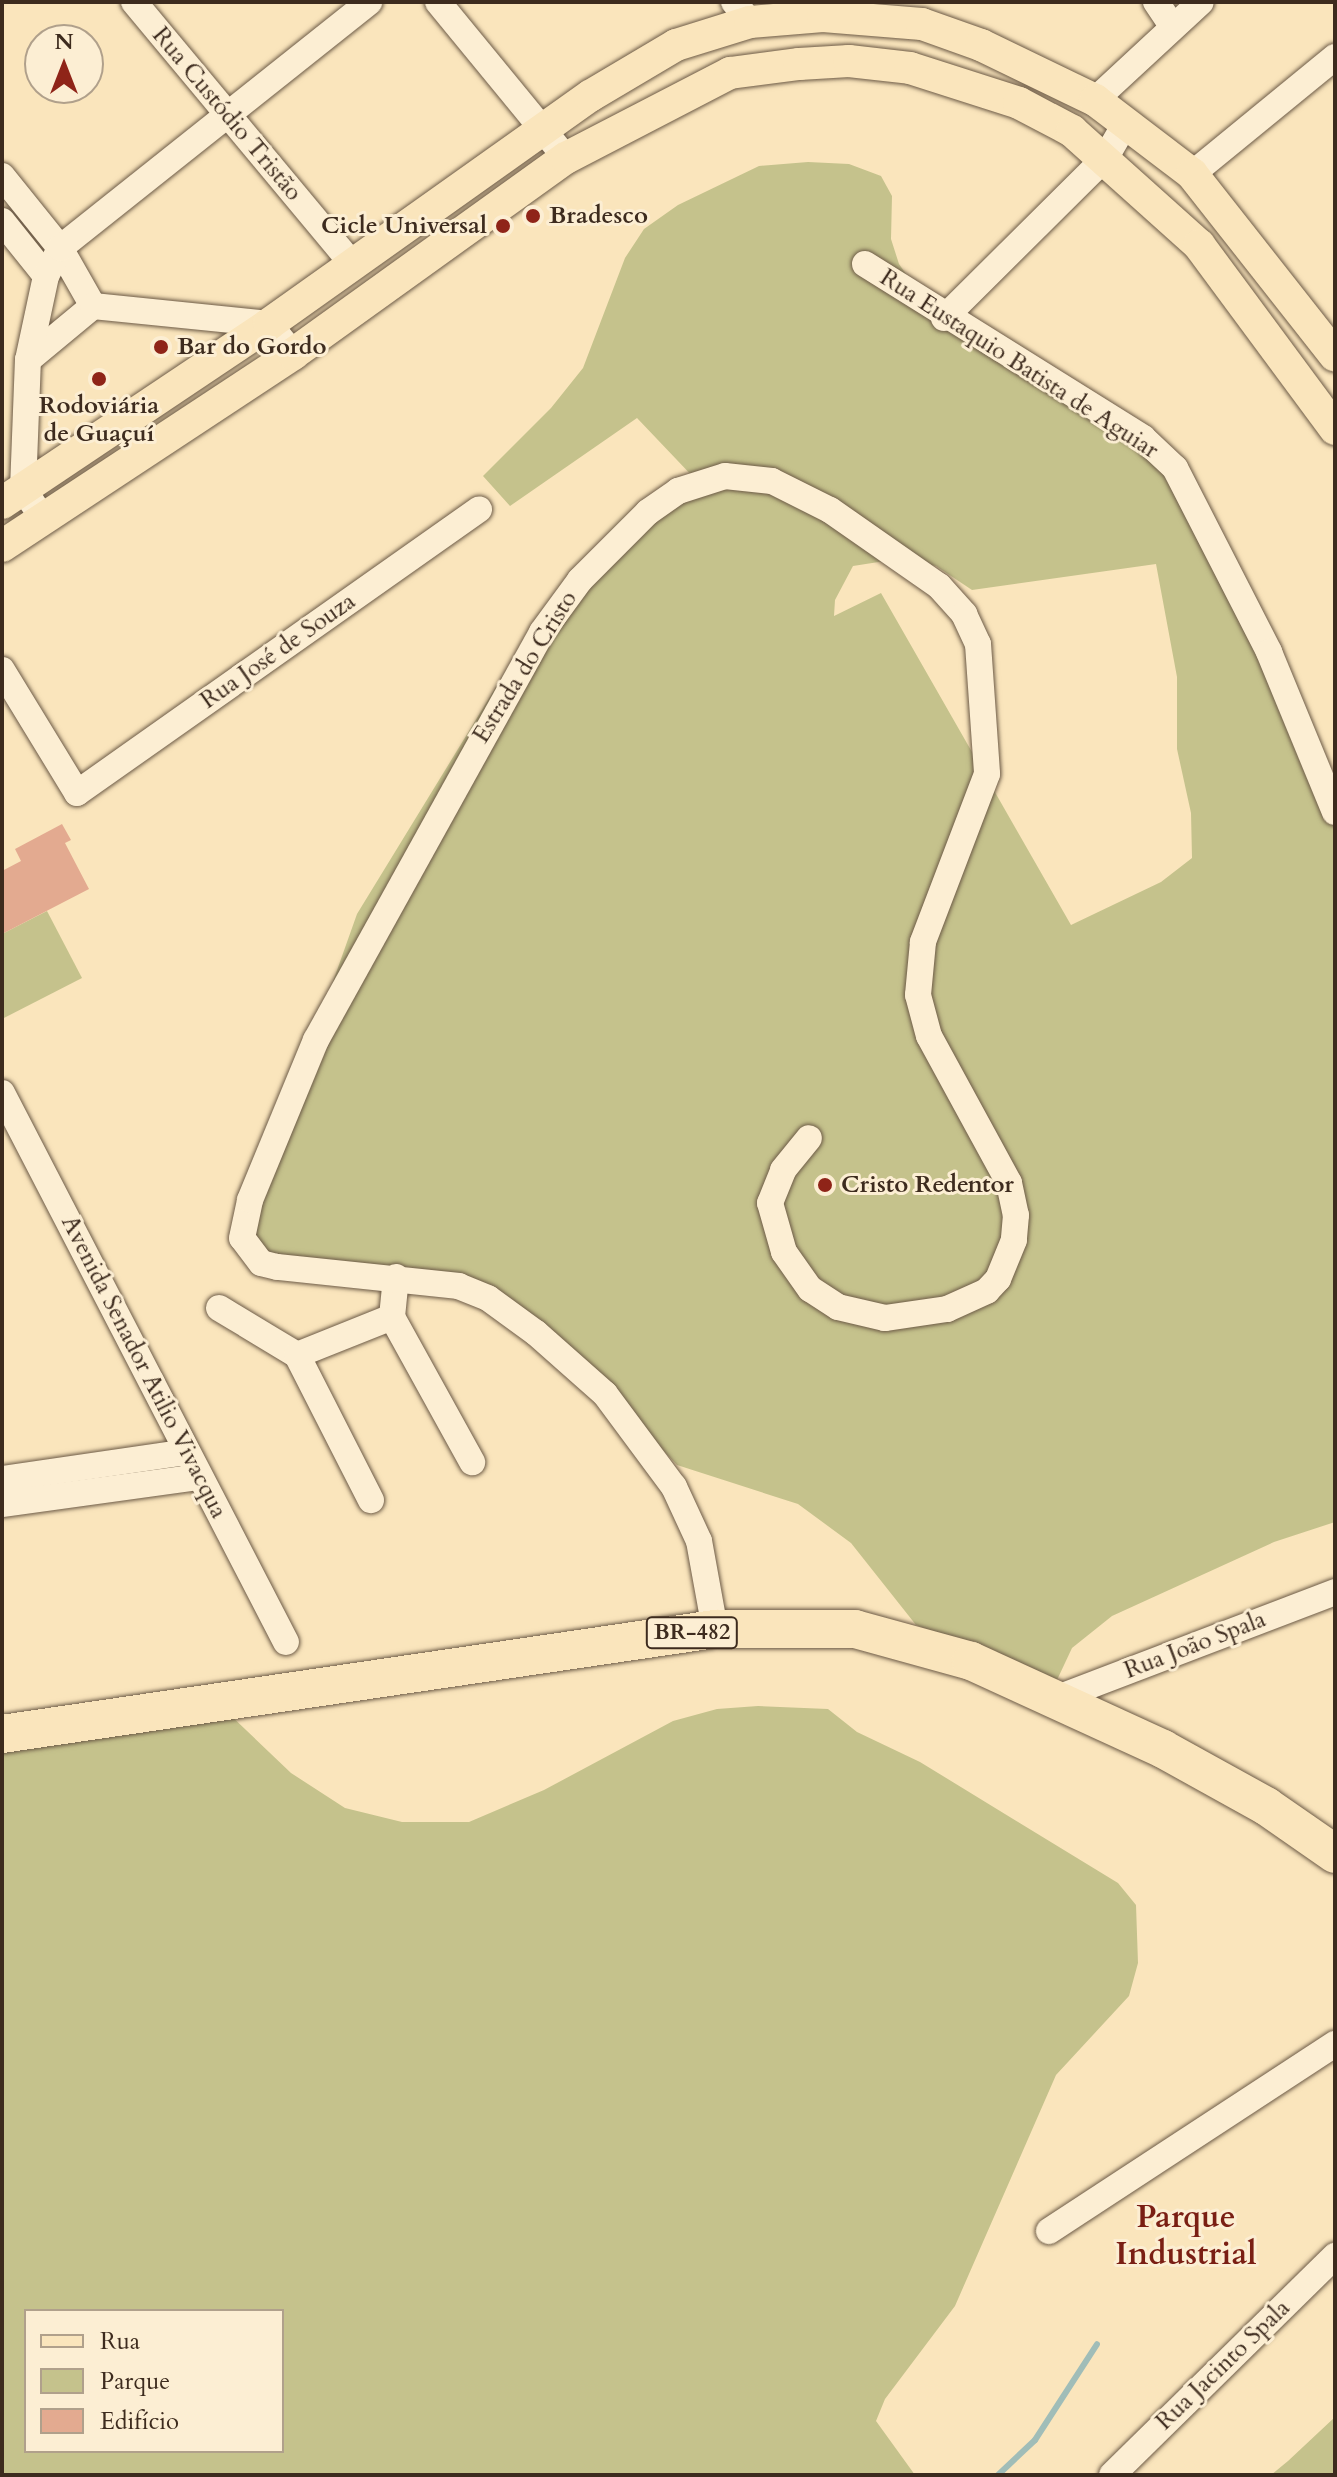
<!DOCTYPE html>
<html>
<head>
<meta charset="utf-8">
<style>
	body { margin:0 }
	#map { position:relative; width:1337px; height:2477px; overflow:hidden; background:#fae5bc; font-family:Cardo,serif }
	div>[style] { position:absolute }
	.green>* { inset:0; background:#c5c28c }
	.stream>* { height:6px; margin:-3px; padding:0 3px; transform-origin:3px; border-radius:3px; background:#a0bdb8 }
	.building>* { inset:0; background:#e3aa90 }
	.roads { filter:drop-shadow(0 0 2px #6c5a46) drop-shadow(0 0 2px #6c5a46) }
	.minor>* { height:26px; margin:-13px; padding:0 13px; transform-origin:13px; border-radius:13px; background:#fceed3 }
	.major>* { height:32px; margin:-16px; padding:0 16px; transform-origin:16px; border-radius:16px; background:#fae5bc }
	.highway>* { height:38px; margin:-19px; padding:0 19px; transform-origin:19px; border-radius:19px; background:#fae5bc }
	.dots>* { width:22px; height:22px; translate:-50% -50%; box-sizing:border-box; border:4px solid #fceed3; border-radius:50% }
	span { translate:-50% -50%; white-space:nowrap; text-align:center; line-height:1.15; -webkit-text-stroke:6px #fceed3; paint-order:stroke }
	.shield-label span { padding:2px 6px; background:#fceed3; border:2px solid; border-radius:6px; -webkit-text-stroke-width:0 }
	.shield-label { font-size:22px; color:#3d2b1e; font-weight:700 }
	.street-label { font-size:24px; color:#3d2b1e }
	.poi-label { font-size:24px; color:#3d2b1e; font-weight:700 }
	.left { translate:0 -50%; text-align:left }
	.right { translate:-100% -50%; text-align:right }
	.district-label { font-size:32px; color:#7a1f14; font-weight:700 }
	.frame { position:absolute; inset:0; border:4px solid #3d2b1e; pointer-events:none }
	.legend { position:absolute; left:24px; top:2309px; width:260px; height:144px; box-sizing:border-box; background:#fceed3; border:2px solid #b0a08b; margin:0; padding:10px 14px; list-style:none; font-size:24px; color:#3d2b1e }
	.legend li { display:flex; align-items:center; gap:16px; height:40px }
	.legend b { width:40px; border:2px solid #b0a08b }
	.north { position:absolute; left:24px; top:24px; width:80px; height:80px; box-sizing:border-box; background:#fceed3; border:2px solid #b0a08b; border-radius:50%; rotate:0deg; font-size:22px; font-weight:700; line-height:32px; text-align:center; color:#3d2b1e }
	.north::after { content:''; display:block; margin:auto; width:28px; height:36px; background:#8f2418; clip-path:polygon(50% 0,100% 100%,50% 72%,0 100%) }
</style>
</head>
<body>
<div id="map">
	<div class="green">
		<i style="clip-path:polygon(evenodd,808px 162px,849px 164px,881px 176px,892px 196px,891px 239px,899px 264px,920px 294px,1144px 436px,1335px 808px,1335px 1522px,1274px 1542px,1112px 1616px,1072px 1648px,1057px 1680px,916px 1625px,851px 1543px,798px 1504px,677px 1465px,558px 1340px,412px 1280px,328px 1274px,240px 1243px,357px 914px,548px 602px,642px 511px,696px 480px,637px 418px,510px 506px,483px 476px,551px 408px,583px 368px,625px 258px,644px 229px,678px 205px,759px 166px,808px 162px,904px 558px,936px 566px,972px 590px,1156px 564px,1177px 677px,1177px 749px,1191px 813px,1192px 858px,1161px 882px,1071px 925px,881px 593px,834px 616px,835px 600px,853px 566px,904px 558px)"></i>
		<i style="clip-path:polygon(47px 911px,82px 978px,2px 1019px,2px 934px)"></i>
		<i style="clip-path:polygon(evenodd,758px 1706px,828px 1709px,857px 1732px,920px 1762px,1118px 1883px,1136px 1905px,1138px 1963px,1129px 1996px,1056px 2075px,955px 2306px,885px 2399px,876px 2421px,915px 2475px,2px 2475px,2px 1743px,226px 1711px,291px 1773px,345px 1808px,402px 1822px,469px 1822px,544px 1790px,673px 1721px,717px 1709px,758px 1706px,26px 2311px,282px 2311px,282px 2451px,26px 2451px,26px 2311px)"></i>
		<i style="clip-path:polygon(1335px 2417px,1335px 2475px,1271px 2475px,1288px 2461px)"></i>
	</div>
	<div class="stream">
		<i style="left:998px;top:2475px;width:51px;rotate:-43.4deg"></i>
		<i style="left:1035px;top:2440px;width:114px;rotate:-57.1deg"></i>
	</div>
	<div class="building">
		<i style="clip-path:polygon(62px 824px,71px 840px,65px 843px,89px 889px,2px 934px,2px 871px,21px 861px,15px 849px)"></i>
	</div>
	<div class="roads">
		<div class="minor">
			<i style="left:134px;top:2px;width:341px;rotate:50.2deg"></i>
			<i style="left:438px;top:2px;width:202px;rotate:50.6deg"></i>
			<i style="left:734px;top:2px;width:26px;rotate:51deg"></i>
			<i style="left:1156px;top:2px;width:30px;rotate:56deg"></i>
			<i style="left:1095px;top:100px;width:144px;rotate:-42.8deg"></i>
			<i style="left:1192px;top:174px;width:185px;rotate:-39.3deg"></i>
			<i style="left:2px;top:176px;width:92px;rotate:51.1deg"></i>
			<i style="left:60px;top:248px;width:67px;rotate:60.4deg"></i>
			<i style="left:2px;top:221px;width:70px;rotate:51.3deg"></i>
			<i style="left:865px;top:264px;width:328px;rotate:32deg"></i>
			<i style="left:1143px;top:438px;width:44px;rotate:43.2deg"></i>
			<i style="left:1175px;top:468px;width:207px;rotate:62.9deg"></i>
			<i style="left:1269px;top:652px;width:173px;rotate:67.6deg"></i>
			<i style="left:944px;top:318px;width:228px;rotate:-44.8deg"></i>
			<i style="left:1106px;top:157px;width:39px;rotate:-60deg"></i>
			<i style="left:28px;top:360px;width:85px;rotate:-39.7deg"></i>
			<i style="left:93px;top:306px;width:177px;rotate:5.8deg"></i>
			<i style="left:269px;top:324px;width:38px;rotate:51deg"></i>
			<i style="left:44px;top:520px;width:37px;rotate:-124deg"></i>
			<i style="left:23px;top:489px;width:129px;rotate:-87.8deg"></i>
			<i style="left:28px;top:360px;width:86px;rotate:-77.9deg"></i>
			<i style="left:46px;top:276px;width:31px;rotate:-63deg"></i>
			<i style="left:60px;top:248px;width:395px;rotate:-38.5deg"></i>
			<i style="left:2px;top:670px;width:144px;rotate:58.6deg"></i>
			<i style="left:77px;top:793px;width:492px;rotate:-35.2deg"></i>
			<i style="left:2px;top:1093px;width:618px;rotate:62.65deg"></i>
			<i style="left:396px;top:1277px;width:40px;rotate:95.7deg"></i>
			<i style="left:392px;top:1317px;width:166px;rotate:61.1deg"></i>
			<i style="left:219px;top:1308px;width:91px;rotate:31.1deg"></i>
			<i style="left:297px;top:1355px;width:163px;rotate:63deg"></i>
			<i style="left:297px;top:1355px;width:102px;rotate:-21.8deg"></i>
			<i style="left:2px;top:1479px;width:187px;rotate:-8.3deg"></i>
			<i style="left:2px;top:1504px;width:199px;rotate:-7.8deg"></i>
			<i style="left:715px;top:1629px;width:89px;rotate:-100.3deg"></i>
			<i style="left:699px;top:1541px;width:60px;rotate:-114.8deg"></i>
			<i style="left:674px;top:1487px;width:116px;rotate:-126.6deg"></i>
			<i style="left:605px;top:1394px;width:92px;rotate:-138.5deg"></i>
			<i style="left:536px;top:1333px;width:59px;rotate:-143.9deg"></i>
			<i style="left:488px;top:1298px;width:31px;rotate:-158deg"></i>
			<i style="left:459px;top:1286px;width:183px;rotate:-174deg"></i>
			<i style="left:277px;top:1267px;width:16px;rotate:-166deg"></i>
			<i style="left:261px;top:1263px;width:31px;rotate:-127deg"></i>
			<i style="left:242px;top:1238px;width:39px;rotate:-78deg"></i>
			<i style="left:250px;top:1200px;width:173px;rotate:-67.6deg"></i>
			<i style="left:316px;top:1040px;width:466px;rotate:-61deg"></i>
			<i style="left:542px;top:632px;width:64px;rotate:-53.8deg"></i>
			<i style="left:580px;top:580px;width:96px;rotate:-45deg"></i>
			<i style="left:648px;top:512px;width:37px;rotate:-35deg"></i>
			<i style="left:678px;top:491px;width:49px;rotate:-17.7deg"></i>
			<i style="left:725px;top:476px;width:47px;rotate:6.1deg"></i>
			<i style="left:772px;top:481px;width:65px;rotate:26.6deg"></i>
			<i style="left:830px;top:510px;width:133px;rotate:34.9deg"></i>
			<i style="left:939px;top:586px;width:38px;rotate:48deg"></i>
			<i style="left:964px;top:614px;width:33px;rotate:65deg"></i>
			<i style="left:978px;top:644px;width:130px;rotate:86deg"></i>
			<i style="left:987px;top:774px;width:180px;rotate:110.9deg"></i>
			<i style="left:923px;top:942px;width:53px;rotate:95.4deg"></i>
			<i style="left:918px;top:995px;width:42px;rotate:75deg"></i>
			<i style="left:929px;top:1036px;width:167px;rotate:61.4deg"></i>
			<i style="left:1009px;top:1183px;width:33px;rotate:78deg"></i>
			<i style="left:1016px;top:1215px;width:25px;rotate:95deg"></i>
			<i style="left:1014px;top:1240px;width:42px;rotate:112.3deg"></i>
			<i style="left:998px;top:1279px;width:16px;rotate:133deg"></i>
			<i style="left:987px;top:1291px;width:44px;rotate:155.8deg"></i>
			<i style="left:947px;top:1309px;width:63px;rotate:171.7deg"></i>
			<i style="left:885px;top:1318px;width:48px;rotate:-166.8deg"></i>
			<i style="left:838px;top:1307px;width:33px;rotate:-147deg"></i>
			<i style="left:810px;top:1289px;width:45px;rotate:-125.1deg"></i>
			<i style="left:784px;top:1252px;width:51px;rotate:-105.9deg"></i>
			<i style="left:770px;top:1203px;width:35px;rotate:-68deg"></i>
			<i style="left:783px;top:1170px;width:41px;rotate:-50.9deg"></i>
			<i style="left:1055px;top:1699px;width:300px;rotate:-20.9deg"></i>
			<i style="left:1049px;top:2231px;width:342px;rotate:-33.2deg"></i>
			<i style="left:1112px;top:2475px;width:313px;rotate:-44.5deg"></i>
		</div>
		<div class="major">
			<i style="left:2px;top:503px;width:321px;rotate:-33.8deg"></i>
			<i style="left:269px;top:324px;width:394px;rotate:-35.4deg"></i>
			<i style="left:590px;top:96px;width:100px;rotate:-30.7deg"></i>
			<i style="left:676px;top:45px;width:77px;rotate:-17.3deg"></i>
			<i style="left:750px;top:22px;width:73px;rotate:-4.7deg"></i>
			<i style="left:823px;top:16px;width:99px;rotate:4.6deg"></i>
			<i style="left:922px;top:24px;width:63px;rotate:19.6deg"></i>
			<i style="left:981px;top:45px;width:127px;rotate:25.8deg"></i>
			<i style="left:1095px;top:100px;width:122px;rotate:37.3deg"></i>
			<i style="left:1192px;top:174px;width:231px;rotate:51.8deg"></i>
			<i style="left:2px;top:546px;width:349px;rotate:-33.4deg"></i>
			<i style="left:293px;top:354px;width:336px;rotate:-35.7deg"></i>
			<i style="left:566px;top:158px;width:185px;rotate:-27.4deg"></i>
			<i style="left:730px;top:73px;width:70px;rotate:-7.4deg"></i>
			<i style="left:799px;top:64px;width:50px;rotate:-3.4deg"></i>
			<i style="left:849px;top:61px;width:61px;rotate:6.5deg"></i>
			<i style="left:910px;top:68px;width:114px;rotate:17.8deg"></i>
			<i style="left:1019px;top:103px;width:60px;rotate:27.8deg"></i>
			<i style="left:1072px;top:131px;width:171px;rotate:41.9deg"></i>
			<i style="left:1199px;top:245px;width:229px;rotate:53.5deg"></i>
		</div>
		<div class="highway">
			<i style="left:2px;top:1734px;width:721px;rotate:-8.38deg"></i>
			<i style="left:715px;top:1629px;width:140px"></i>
			<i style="left:855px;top:1629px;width:120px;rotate:15.4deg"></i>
			<i style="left:971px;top:1661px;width:211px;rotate:24.6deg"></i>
			<i style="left:1163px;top:1749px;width:118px;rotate:29deg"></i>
			<i style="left:1266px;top:1806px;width:84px;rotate:34.8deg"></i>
		</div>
	</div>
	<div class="dots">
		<i style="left:533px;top:216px;background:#8f2418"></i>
		<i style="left:503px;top:226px;background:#8f2418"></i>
		<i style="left:161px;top:347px;background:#8f2418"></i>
		<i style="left:99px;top:379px;background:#8f2418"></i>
		<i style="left:825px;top:1185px;background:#8f2418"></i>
	</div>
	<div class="shield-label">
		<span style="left:692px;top:1633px">BR-482</span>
	</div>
	<div class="street-label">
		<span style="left:227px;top:114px;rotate:50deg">Rua Custódio Tristão</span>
		<span style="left:1019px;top:364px;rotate:33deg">Rua Eustaquio Batista de Aguiar</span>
		<span style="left:278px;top:651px;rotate:-35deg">Rua José de Souza</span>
		<span style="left:525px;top:667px;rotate:-58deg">Estrada do Cristo</span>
		<span style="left:144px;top:1367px;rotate:63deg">Avenida Senador Atilio Vivacqua</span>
		<span style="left:1195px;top:1645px;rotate:-21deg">Rua João Spala</span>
		<span style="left:1223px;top:2365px;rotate:-44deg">Rua Jacinto Spala</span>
	</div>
	<div class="poi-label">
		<span class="left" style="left:549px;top:216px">Bradesco</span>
		<span class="right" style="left:487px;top:226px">Cicle Universal</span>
		<span class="left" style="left:177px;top:347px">Bar do Gordo</span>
		<span style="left:99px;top:420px">Rodoviária<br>de Guaçuí</span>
		<span class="left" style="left:841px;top:1185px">Cristo Redentor</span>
	</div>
	<div class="district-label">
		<span style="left:1186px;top:2236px">Parque<br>Industrial</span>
	</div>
	<div class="frame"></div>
	<ul class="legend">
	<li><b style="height:10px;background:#fae5bc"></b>Rua</li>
	<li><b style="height:22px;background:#c5c28c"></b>Parque</li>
	<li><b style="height:22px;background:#e3aa90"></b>Edifício</li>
	</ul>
	<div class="north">N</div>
</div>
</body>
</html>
